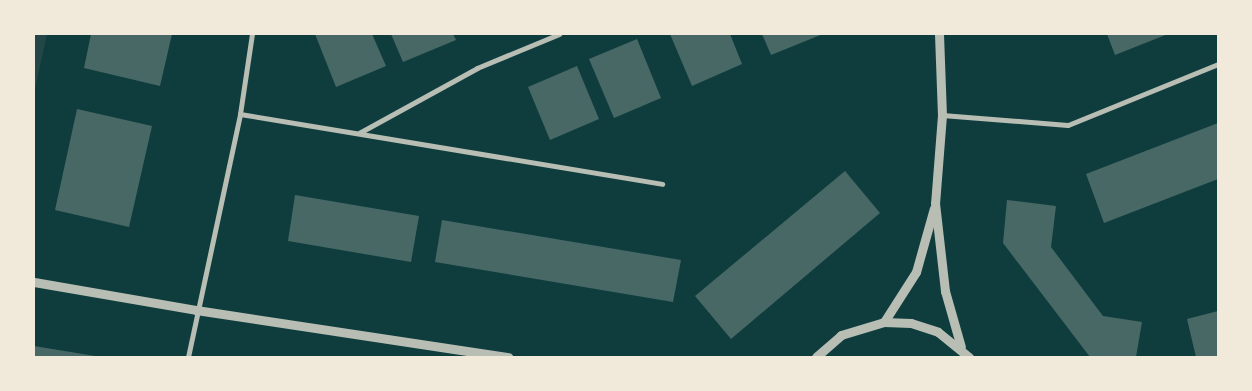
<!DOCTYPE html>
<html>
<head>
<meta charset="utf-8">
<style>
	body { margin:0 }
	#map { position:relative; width:1252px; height:391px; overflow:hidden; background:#0f3d3e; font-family:"Roboto Condensed",sans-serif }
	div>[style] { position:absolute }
	.green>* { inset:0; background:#244646 }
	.building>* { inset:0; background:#486865 }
	.minor>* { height:5px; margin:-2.5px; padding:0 2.5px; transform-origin:2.5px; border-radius:2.5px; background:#b8beb3 }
	.tertiary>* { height:9px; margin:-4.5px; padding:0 4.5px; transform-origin:4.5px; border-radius:4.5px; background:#b8beb3 }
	span { translate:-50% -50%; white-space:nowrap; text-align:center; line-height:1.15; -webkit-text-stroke:4.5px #f1e9da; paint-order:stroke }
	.frame { position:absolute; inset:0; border:35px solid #f1e9da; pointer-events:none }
</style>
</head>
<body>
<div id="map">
	<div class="green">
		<i style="clip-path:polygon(34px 34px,47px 34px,34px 93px)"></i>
	</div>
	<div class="building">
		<i style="clip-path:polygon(91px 34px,172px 34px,160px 86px,84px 68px)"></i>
		<i style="clip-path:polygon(315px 34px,372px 34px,386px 66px,336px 87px)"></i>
		<i style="clip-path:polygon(391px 34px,453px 34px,456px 40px,403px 62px)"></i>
		<i style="clip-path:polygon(670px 34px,730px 34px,742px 64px,692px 86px)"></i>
		<i style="clip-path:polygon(762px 34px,823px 34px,771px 55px)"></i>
		<i style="clip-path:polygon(1107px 34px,1168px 34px,1115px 55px)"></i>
		<i style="clip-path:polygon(637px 39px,661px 98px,614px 118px,589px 59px)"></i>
		<i style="clip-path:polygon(577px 66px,599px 119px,550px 140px,528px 87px)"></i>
		<i style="clip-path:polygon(77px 109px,152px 126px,129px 227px,55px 210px)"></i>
		<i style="clip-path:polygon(1218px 123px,1218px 179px,1104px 223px,1086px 174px)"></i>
		<i style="clip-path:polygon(845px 171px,880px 213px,731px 339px,695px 296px)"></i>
		<i style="clip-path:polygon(295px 195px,419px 216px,411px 262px,288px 241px)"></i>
		<i style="clip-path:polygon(1007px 200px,1056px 206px,1051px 247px,1103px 316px,1142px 322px,1136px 357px,1090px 357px,1003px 243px)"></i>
		<i style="clip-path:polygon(442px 220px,681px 260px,673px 302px,435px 262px)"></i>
		<i style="clip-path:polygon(1218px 311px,1218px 357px,1196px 357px,1187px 319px)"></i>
		<i style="clip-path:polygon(34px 346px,95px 356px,95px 357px,34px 357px)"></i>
	</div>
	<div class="minor">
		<i style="left:240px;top:114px;width:428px;rotate:9.4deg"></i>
		<i style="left:942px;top:115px;width:126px;rotate:4.5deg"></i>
		<i style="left:1068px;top:125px;width:162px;rotate:-22.1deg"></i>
		<i style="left:359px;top:133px;width:135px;rotate:-28.8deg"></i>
		<i style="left:477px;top:68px;width:89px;rotate:-22.5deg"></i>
		<i style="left:188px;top:357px;width:249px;rotate:-77.9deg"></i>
		<i style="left:240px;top:114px;width:81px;rotate:-81.5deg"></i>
	</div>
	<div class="tertiary">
		<i style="left:939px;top:34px;width:81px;rotate:87.9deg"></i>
		<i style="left:942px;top:115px;width:88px;rotate:94.5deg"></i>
		<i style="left:935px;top:203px;width:89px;rotate:83.5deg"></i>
		<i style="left:945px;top:291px;width:58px;rotate:74.1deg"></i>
		<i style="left:34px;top:282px;width:164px;rotate:9.8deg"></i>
		<i style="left:196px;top:310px;width:316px;rotate:8.6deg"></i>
		<i style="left:884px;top:322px;width:59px;rotate:-57.4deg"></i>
		<i style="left:916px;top:272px;width:66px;rotate:-74.3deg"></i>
		<i style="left:816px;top:357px;width:33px;rotate:-41deg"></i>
		<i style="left:841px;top:335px;width:45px;rotate:-16.8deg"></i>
		<i style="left:884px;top:322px;width:27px;rotate:2deg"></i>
		<i style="left:911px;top:323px;width:28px;rotate:18deg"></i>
		<i style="left:938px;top:332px;width:40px;rotate:39deg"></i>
	</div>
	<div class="frame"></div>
</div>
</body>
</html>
